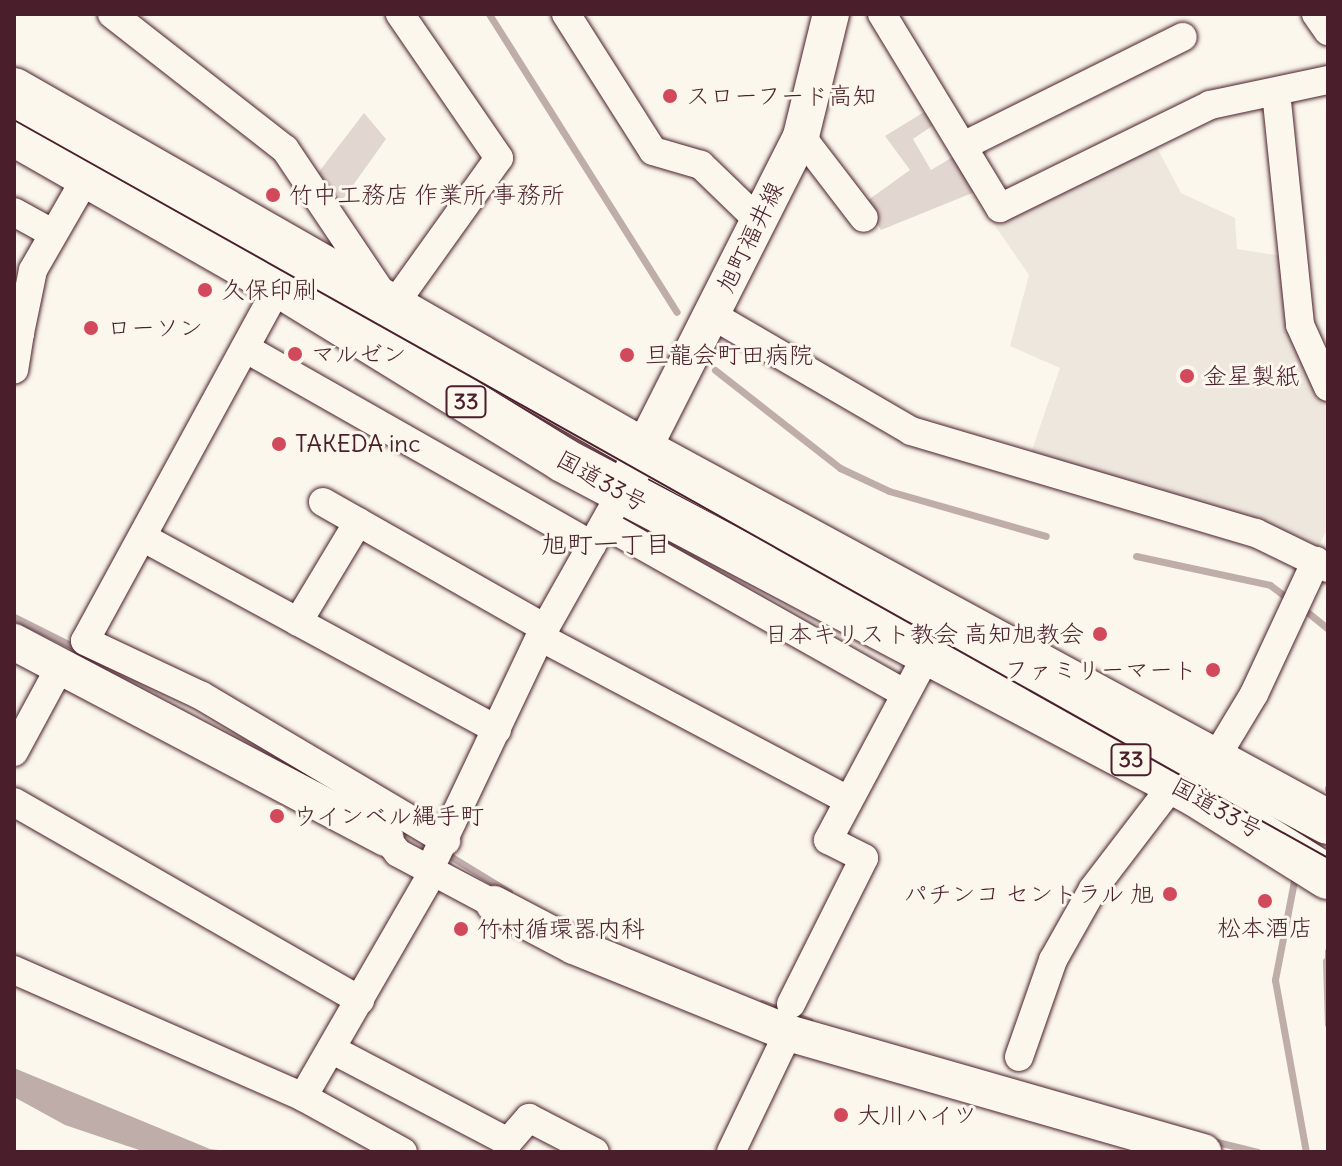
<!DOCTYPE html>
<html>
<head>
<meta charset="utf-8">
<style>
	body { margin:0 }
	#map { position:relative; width:1342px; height:1166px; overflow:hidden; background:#fbf7ec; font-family:Delius,"Klee One",sans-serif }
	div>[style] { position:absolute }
	.built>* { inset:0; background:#eee7de }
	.green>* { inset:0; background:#e2d7d0 }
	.water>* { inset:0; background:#bfadaa }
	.stream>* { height:7px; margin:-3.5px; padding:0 3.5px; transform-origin:3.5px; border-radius:3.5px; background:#bfadaa }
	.roads { filter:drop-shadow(0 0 2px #4a1f2b) drop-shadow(0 0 2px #4a1f2b) }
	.minor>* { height:28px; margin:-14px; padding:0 14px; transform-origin:14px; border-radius:14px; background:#fbf7ec }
	.tertiary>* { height:36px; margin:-18px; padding:0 18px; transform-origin:18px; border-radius:18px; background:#fbf7ec }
	.trunk>* { height:44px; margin:-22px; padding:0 22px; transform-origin:22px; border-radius:22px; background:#fbf7ec }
	.tram>* { height:2px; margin:-1px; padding:0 1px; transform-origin:1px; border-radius:1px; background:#4a1f2b }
	.dots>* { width:22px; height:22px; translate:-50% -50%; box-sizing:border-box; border:4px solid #fbf7ec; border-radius:50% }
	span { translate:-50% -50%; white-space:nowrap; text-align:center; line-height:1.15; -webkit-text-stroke:6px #fbf7ec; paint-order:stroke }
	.shield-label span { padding:2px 6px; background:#fbf7ec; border:2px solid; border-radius:6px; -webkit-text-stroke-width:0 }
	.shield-label { font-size:22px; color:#4a1f2b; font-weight:700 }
	.poi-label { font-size:24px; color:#4a1f2b }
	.left { translate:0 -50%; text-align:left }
	.right { translate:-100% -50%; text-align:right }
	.street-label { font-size:24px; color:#4a1f2b }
	.neighbourhood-label { font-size:26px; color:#4a1f2b }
	.frame { position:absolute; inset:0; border:16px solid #4a1f2b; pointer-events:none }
</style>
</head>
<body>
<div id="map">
	<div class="built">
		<i style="clip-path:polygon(1153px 140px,1181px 193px,1235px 218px,1237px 249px,1289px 257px,1328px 397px,1328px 528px,1316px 552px,1030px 456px,1060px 368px,1010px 346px,1029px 275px,989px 217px)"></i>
	</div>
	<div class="green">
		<i style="clip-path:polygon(929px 109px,938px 122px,913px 139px,931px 170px,961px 152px,982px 189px,881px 230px,864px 203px,910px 170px,885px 136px)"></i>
		<i style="clip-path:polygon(364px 113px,386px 139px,339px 205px,318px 173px)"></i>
	</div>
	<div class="water">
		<i style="clip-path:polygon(14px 1068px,210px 1149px,237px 1152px,145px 1152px,65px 1125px,14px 1097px)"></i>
	</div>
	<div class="stream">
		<i style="left:489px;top:14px;width:352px;rotate:57.8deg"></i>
		<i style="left:715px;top:370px;width:159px;rotate:38.1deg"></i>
		<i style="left:840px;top:468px;width:54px;rotate:25.1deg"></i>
		<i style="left:889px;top:491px;width:163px;rotate:16deg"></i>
		<i style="left:1136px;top:556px;width:137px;rotate:12.2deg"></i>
		<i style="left:1270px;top:585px;width:25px;rotate:37deg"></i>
		<i style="left:1301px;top:607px;width:35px;rotate:39deg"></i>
		<i style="left:14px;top:617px;width:72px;rotate:26.6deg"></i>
		<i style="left:1328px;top:789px;width:1px;rotate:-90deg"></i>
		<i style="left:445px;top:853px;width:75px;rotate:31.4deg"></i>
		<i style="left:1294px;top:881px;width:101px;rotate:100.9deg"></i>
		<i style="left:1275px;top:980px;width:175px;rotate:79.8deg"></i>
		<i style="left:1328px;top:951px;width:11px;rotate:90deg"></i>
		<i style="left:1326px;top:961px;width:63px;rotate:88.2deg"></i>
		<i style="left:762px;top:1003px;width:51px;rotate:20.6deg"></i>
		<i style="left:1209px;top:1140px;width:50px;rotate:13.8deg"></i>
	</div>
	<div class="roads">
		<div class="minor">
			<i style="left:112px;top:14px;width:219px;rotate:38deg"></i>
			<i style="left:285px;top:149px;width:176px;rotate:56.1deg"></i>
			<i style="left:566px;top:14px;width:162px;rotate:57.6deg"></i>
			<i style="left:653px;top:151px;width:50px;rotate:16.3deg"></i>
			<i style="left:701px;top:165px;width:79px;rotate:44deg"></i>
			<i style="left:882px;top:14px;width:227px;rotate:58.7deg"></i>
			<i style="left:1000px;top:208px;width:234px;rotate:-26.1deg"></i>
			<i style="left:1210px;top:105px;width:121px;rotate:-12deg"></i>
			<i style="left:1316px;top:14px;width:21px;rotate:55deg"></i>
			<i style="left:1276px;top:92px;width:234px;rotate:84.1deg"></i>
			<i style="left:1300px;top:325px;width:68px;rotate:65.7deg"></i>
			<i style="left:801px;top:136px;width:103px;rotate:52.5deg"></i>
			<i style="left:965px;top:145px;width:243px;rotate:-26.4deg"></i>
			<i style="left:14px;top:212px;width:43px;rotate:28.9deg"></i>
			<i style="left:279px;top:285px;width:405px;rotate:118.6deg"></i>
			<i style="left:85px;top:641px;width:129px;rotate:25.2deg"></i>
			<i style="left:202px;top:696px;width:284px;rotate:30.7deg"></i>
			<i style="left:712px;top:315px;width:230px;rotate:30.2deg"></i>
			<i style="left:911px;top:431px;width:360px;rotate:16.5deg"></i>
			<i style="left:1256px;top:533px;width:80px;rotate:25.9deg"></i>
			<i style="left:383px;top:320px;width:199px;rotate:-54.4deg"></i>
			<i style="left:499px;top:158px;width:175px;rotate:-124.5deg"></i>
			<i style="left:14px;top:324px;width:11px;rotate:56deg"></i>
			<i style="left:20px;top:333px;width:37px;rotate:99deg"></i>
			<i style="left:20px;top:333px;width:64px;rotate:-78.3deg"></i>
			<i style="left:33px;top:270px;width:108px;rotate:-60.1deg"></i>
			<i style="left:245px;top:348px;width:399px;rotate:29.6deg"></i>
			<i style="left:323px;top:502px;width:255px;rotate:29.6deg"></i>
			<i style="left:604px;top:524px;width:344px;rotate:29.4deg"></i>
			<i style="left:142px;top:537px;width:404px;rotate:28.5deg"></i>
			<i style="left:298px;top:622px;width:117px;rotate:-59deg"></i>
			<i style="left:540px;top:637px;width:346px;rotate:27.9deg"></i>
			<i style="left:14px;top:752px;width:99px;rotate:-61.6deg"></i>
			<i style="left:1207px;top:772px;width:91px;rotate:-58.9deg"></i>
			<i style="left:1254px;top:694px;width:147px;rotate:-65deg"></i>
			<i style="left:14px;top:802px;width:399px;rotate:29.8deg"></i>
			<i style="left:386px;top:838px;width:19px;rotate:51deg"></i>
			<i style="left:398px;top:853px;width:109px;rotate:28deg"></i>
			<i style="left:434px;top:860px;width:247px;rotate:-64.6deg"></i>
			<i style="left:540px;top:637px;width:165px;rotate:-60.6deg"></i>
			<i style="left:14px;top:970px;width:316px;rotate:23.7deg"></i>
			<i style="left:303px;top:1097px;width:114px;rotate:28.8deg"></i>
			<i style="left:791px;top:1004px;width:163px;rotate:-63.4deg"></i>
			<i style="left:864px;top:858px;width:40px;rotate:-153.4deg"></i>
			<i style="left:828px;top:840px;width:214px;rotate:-61.9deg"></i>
			<i style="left:331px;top:1049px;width:200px;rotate:27.7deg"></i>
			<i style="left:508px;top:1142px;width:32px;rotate:-49deg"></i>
			<i style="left:529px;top:1118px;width:74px;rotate:27.3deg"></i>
			<i style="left:1019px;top:1057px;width:103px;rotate:-70.7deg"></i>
			<i style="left:1053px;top:960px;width:81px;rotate:-60.6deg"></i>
			<i style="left:1093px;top:889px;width:133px;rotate:-52.6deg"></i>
			<i style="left:303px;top:1097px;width:258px;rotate:-60deg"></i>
			<i style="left:731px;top:1152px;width:132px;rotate:-64.4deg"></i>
		</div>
		<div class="tertiary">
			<i style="left:621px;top:493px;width:400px;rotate:-63.2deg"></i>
			<i style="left:801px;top:136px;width:126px;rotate:-76.2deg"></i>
			<i style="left:14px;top:642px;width:420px;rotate:27.8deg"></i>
			<i style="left:494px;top:904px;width:90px;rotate:27.7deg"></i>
			<i style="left:574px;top:946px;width:231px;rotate:22.1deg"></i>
			<i style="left:788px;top:1033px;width:432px;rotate:16deg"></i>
		</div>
		<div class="trunk">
			<i style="left:14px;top:90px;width:726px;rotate:29.81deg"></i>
			<i style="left:644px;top:451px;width:778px;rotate:28.48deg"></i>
			<i style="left:14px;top:134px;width:305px;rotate:29.7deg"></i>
			<i style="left:279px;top:285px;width:334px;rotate:31.6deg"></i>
			<i style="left:563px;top:460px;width:715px;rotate:27.86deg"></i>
			<i style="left:1195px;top:794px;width:157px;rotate:32deg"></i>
		</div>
	</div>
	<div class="tram">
		<i style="left:14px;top:120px;width:1507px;rotate:29.32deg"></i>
	</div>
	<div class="dots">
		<i style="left:670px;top:96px;background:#d1495b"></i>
		<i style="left:273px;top:195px;background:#d1495b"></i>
		<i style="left:205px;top:290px;background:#d1495b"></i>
		<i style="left:91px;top:328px;background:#d1495b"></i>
		<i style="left:295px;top:354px;background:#d1495b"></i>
		<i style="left:627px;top:355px;background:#d1495b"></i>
		<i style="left:1187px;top:376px;background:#d1495b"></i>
		<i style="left:279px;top:444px;background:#d1495b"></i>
		<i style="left:1100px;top:634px;background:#d1495b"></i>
		<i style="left:1213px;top:670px;background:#d1495b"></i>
		<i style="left:277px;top:816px;background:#d1495b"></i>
		<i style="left:1170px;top:894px;background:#d1495b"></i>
		<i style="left:1265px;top:901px;background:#d1495b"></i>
		<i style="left:461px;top:929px;background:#d1495b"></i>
		<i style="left:841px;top:1115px;background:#d1495b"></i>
	</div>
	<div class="shield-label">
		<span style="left:466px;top:402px">33</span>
		<span style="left:1131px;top:760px">33</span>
	</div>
	<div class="poi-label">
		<span class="left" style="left:686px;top:96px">スローフード高知</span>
		<span class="left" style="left:289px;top:195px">竹中工務店 作業所 事務所</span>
		<span class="left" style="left:221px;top:290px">久保印刷</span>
		<span class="left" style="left:107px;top:328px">ローソン</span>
		<span class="left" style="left:311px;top:354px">マルゼン</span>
		<span class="left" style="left:645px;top:355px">旦龍会町田病院</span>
		<span class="left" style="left:1203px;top:376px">金星製紙</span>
		<span class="left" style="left:295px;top:444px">TAKEDA inc</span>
		<span class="right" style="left:1084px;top:634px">日本キリスト教会 高知旭教会</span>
		<span class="right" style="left:1197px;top:670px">ファミリーマート</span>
		<span class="left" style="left:293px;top:816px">ウインベル縄手町</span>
		<span class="right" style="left:1154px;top:894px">パチンコ セントラル 旭</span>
		<span style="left:1265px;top:928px">松本酒店</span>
		<span class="left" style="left:477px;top:929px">竹村循環器内科</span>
		<span class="left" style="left:857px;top:1115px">大川ハイツ</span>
	</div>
	<div class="street-label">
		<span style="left:750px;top:237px;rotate:-64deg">旭町福井線</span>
		<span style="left:602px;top:481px;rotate:29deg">国道33号</span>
		<span style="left:1217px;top:808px;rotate:29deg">国道33号</span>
	</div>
	<div class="neighbourhood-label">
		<span style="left:606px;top:544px">旭町一丁目</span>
	</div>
	<div class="frame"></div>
</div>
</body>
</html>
